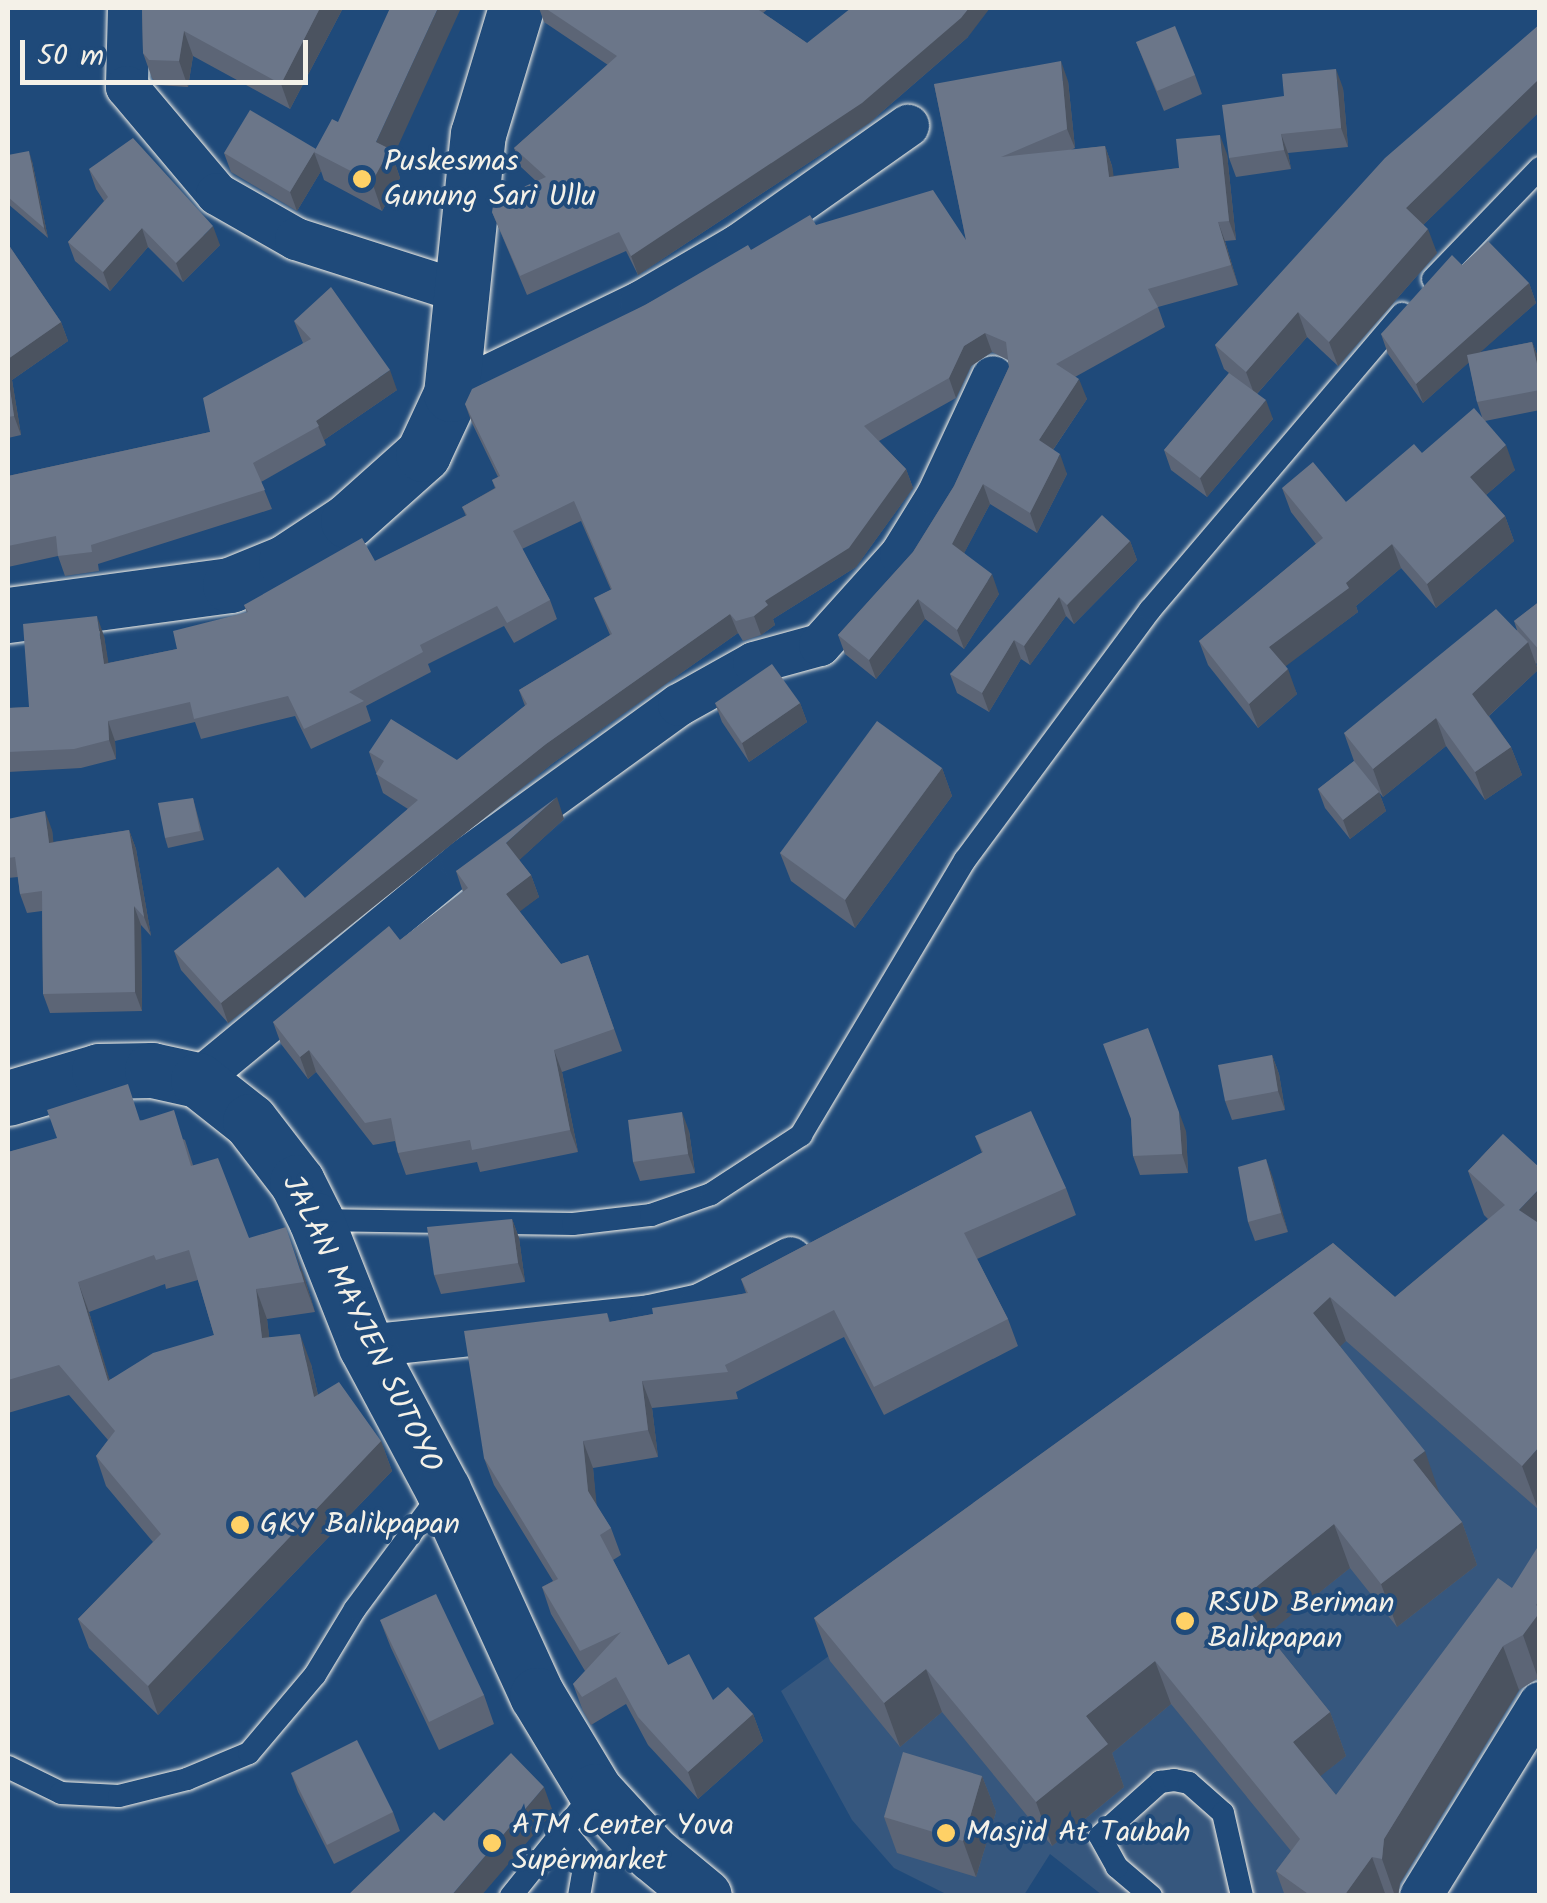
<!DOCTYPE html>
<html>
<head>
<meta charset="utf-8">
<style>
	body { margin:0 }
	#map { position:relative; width:1547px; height:1903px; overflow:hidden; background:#1f4a7a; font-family:Kalam,sans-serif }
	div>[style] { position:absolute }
	.built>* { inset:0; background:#36577e }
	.roads { filter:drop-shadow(0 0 2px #f4f1e8) drop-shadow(0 0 2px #f4f1e8) }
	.service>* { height:22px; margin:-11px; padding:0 11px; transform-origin:11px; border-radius:11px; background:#1f4a7a }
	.minor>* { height:42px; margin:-21px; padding:0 21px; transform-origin:21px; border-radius:21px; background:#1f4a7a }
	.secondary>* { height:55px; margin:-27.5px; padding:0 27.5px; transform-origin:27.5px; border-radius:27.5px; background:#1f4a7a }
	.wall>* { inset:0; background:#5c6576 }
	.shaded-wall>* { inset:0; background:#4b5360 }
	.building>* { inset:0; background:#6b7689 }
	.dots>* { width:28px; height:28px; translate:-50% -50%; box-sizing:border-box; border:5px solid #1f4a7a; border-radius:50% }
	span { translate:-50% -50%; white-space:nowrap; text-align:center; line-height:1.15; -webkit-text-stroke:8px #1f4a7a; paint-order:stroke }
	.poi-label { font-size:30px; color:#f4f1e8 }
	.left { translate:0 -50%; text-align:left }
	.street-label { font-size:30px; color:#f4f1e8 }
	.frame { position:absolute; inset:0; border:10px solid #f4f1e8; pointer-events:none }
	.scale { position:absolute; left:20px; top:40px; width:288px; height:45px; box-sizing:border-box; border:5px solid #f4f1e8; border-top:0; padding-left:12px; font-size:30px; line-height:35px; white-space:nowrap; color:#f4f1e8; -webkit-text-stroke:8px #1f4a7a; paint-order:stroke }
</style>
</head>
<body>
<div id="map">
	<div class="built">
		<i style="clip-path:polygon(1349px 1275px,1539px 1433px,1539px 1550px,1299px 1895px,1102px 1895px,1050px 1854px,1024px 1895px,948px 1895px,894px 1868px,852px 1820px,781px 1691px)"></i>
	</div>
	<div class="roads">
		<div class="service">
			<i style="left:1433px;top:279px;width:154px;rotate:-46.1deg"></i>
			<i style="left:316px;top:1220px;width:257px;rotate:0.9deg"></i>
			<i style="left:573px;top:1224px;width:79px;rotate:-6.6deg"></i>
			<i style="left:651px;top:1215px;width:64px;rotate:-19.3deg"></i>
			<i style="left:711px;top:1194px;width:108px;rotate:-33.2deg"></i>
			<i style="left:801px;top:1135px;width:320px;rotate:-59.2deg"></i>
			<i style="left:965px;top:860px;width:311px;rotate:-53.5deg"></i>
			<i style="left:1150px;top:610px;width:389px;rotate:-49.6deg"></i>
			<i style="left:8px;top:1767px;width:59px;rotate:26.1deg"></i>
			<i style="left:61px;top:1793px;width:58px;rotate:3deg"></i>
			<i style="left:119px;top:1796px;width:70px;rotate:-14deg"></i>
			<i style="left:187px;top:1779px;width:67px;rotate:-22.8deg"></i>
			<i style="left:249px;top:1753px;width:102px;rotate:-49.8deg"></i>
			<i style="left:315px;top:1675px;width:77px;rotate:-58.8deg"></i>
			<i style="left:355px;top:1609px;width:144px;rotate:-53.4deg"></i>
			<i style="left:564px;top:1830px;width:34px;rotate:50deg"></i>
			<i style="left:586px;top:1856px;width:41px;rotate:99.9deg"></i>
			<i style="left:511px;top:1896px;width:134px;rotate:-51.3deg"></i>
			<i style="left:1151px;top:1896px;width:45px;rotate:-139.5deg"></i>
			<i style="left:1117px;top:1867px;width:35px;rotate:-119deg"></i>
			<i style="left:1100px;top:1836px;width:81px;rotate:-42deg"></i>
			<i style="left:1160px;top:1782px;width:14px;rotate:-8deg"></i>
			<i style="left:1174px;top:1780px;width:15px;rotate:11deg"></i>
			<i style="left:1189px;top:1783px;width:45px;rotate:41.4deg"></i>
			<i style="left:1223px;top:1813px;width:85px;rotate:77.1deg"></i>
		</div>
		<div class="minor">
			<i style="left:129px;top:8px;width:79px;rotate:91.5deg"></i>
			<i style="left:127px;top:87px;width:140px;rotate:49.9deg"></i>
			<i style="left:217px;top:194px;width:91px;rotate:29.7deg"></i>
			<i style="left:296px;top:239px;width:174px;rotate:17.7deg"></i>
			<i style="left:451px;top:394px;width:211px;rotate:-25.8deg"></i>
			<i style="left:641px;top:302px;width:113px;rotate:-30.2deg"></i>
			<i style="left:739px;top:245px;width:207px;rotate:-35.2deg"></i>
			<i style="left:198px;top:1080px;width:342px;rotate:-39.5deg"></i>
			<i style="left:462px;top:862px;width:268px;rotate:-35.9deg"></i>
			<i style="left:679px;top:705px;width:86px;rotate:-29.2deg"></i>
			<i style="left:754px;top:663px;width:68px;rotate:-15.3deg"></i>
			<i style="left:820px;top:645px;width:121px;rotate:-48deg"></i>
			<i style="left:901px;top:555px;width:70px;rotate:-58.3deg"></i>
			<i style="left:938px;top:495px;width:130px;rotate:-65deg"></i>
			<i style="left:366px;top:1346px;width:286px;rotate:-6deg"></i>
			<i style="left:650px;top:1316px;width:51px;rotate:-12.4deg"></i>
			<i style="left:700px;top:1305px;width:102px;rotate:-27.3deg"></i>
			<i style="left:1421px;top:1896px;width:227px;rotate:-58.3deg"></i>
		</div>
		<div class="secondary">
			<i style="left:8px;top:615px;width:224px;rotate:-7.7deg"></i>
			<i style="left:230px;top:585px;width:61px;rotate:-22.3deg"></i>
			<i style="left:286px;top:562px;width:74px;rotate:-33.5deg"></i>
			<i style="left:348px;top:521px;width:101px;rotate:-41.8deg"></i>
			<i style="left:423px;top:454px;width:66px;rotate:-65deg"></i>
			<i style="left:451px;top:394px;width:261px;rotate:-84.1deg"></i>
			<i style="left:478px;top:134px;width:132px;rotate:-73.2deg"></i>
			<i style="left:8px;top:1098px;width:95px;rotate:-16.5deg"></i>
			<i style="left:99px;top:1071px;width:53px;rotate:-1.1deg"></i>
			<i style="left:152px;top:1070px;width:47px;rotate:12.3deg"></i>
			<i style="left:198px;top:1080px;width:66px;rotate:38.3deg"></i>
			<i style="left:250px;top:1121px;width:77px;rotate:52.4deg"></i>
			<i style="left:297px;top:1182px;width:42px;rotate:63.4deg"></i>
			<i style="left:316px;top:1220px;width:136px;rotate:68.4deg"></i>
			<i style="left:366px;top:1346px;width:163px;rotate:61.9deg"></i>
			<i style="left:443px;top:1490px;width:226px;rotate:65.4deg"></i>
			<i style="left:537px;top:1695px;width:112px;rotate:58.9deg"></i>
			<i style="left:595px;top:1791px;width:86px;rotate:47.4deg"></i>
			<i style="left:653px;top:1854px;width:66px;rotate:39.5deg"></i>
		</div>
	</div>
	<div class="wall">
		<i style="clip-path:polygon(142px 8px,343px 8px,290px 109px,193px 56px,188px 87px,158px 85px,152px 78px,143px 53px)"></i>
		<i style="clip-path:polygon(539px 8px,769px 8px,763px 13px,807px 43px,968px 37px,869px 123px,638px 275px,626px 251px,527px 295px,492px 212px,536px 181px,521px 167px,514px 148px,608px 65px,544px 22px)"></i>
		<i style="clip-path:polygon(1540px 24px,1540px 111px,1423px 225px,1437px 253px,1338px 366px,1307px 337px,1257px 394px,1273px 419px,1207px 497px,1171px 470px,1164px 450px,1229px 373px,1224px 369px,1215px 345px)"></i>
		<i style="clip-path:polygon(1136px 42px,1195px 75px,1202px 94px,1164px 111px)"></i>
		<i style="clip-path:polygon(1068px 81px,1075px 148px,1071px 150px,1105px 146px,1112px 166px,1113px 176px,1179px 168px,1227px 154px,1236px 240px,1225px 241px,1238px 285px,1158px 307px,1165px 327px,1075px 377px,1087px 399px,1053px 450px,1067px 474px,1037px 533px,990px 504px,964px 553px,999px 594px,964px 649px,925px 619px,876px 679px,845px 654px,838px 635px,913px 552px,954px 486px,1009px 367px,1008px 360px,992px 352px,971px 366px,956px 398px,879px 441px,906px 469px,913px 488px,856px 567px,773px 619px,775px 625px,761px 635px,743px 641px,738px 633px,553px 763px,228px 1023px,181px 970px,174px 951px,305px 898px,408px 809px,383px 793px,369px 752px,457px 760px,525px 706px,519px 690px,610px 635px,594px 598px,611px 590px,581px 521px,522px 549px,550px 600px,557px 619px,514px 643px,504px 626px,428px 664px,431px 672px,366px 706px,371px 721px,311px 749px,295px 716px,201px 739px,195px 722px,115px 741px,116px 759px,81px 768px,8px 772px,8px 708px,29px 707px,104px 636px,108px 663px,177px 649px,247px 613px,244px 605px,375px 561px,466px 516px,462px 507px,495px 488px,492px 480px,498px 477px,472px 423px,465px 404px,645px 305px,751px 250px,816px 225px,966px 240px,934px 84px)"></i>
		<i style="clip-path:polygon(1343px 88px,1348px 147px,1288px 153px,1291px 169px,1236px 177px,1229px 158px)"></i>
		<i style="clip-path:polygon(316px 149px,393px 157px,400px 178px,382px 211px,324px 180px,321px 171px,297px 211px,231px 172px,224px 153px)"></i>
		<i style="clip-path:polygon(8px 155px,32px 161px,48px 238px,8px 204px)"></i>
		<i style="clip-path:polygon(89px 169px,220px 245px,183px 282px,148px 247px,110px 291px,75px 261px,68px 242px,104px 201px,96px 189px)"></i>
		<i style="clip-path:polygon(8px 244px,61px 322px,68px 341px,12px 380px,21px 435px,8px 438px)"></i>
		<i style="clip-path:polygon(1462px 265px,1529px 283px,1536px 303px,1480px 352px,1532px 342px,1540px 362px,1540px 410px,1485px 421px,1515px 470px,1486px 495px,1505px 516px,1514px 541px,1436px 608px,1401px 568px,1356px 606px,1358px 612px,1285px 666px,1297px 694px,1258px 728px,1208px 665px,1199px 641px,1316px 544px,1291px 512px,1282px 488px,1346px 502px,1422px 453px,1482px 417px,1477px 402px,1469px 362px,1423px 403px,1388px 354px,1381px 334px)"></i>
		<i style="clip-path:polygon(294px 321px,397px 390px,324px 440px,326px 445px,261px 482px,272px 509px,98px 564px,99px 571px,65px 576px,58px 556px,8px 567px,8px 476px,210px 432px,303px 343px)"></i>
		<i style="clip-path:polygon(1130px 541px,1137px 560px,1074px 624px,1066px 616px,1030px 665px,1021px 659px,989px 712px,957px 693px,950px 674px)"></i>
		<i style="clip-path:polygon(1540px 601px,1540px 667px,1536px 663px,1538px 670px,1489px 716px,1511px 747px,1522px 775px,1485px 800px,1446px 746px,1383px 797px,1375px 788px,1379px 792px,1386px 811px,1350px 839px,1325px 808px,1318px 789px,1354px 761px,1344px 733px,1517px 630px,1514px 621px)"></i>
		<i style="clip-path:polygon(715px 703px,800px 703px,807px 722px,749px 762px,722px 722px)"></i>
		<i style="clip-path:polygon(942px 768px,952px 796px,855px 928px,791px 881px,780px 853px)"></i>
		<i style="clip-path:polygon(193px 798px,204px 840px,168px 848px,165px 838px)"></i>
		<i style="clip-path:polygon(8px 819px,52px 830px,53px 842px,129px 830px,136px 849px,151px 936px,141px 925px,142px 1011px,50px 1013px,43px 994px,42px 911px,27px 913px,20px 894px,18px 877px,8px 878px)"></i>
		<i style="clip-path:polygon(564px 819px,519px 860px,531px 875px,539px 897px,519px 911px,561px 964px,588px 955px,622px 1051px,562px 1072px,578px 1152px,480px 1172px,477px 1162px,406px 1175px,398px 1153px,395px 1141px,373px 1145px,316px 1072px,308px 1079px,281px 1044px,273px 1022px,400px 940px,463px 892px,456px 871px)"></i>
		<i style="clip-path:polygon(1272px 1055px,1279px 1074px,1285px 1110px,1232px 1120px,1225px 1101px)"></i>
		<i style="clip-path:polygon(evenodd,141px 1120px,185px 1140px,193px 1165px,249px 1238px,303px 1273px,315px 1312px,267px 1319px,269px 1337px,311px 1364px,318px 1395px,381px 1441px,392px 1471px,158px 1715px,89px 1648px,78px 1619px,153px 1542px,106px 1486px,96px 1456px,108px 1440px,69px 1395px,8px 1413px,8px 1152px,141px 1120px,198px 1280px,214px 1335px,109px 1380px,89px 1312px,165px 1284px,166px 1289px,198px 1280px)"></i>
		<i style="clip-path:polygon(1131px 1120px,1186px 1131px,1188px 1173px,1140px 1175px,1133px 1156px)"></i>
		<i style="clip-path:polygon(689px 1131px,695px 1173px,640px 1181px,633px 1162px)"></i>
		<i style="clip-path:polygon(1503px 1134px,1538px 1509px,1346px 1341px,1340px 1346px,1440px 1495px,1462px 1522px,1477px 1565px,1397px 1627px,1350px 1568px,1267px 1634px,1330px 1712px,1346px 1756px,1320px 1776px,1336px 1795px,1512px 1588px,1540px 1550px,1540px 1677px,1519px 1690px,1400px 1883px,1398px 1896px,1285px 1896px,1276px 1871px,1291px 1851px,1171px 1704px,1112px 1753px,1124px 1787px,1052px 1846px,942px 1712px,900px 1747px,830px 1661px,814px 1618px,1333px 1243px,1395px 1297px,1488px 1219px,1484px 1215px,1468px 1171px)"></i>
		<i style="clip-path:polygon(975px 1136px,1066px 1188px,1076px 1215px,977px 1259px,1008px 1319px,1018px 1346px,884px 1415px,844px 1337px,736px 1392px,738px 1399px,652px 1408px,658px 1457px,593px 1468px,596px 1505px,611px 1528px,621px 1555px,613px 1560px,668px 1665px,713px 1700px,753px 1714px,763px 1741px,698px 1799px,648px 1745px,626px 1704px,591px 1725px,583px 1711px,573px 1684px,585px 1671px,551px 1614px,542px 1587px,553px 1581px,494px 1485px,484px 1458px,607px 1313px,610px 1322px,653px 1314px,746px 1293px,741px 1279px,982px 1153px)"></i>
		<i style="clip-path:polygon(1266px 1159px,1288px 1232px,1255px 1241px,1248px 1222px)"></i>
		<i style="clip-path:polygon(512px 1219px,519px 1238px,525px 1282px,441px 1294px,434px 1275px)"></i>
		<i style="clip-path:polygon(380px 1620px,484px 1695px,494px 1724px,439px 1750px,391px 1648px)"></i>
		<i style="clip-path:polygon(291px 1773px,393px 1812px,400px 1831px,334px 1864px,298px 1792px)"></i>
		<i style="clip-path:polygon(982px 1776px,996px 1812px,976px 1877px,897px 1853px,884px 1817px)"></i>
	</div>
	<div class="shaded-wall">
		<i style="clip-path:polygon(320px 8px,343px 8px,290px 109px,281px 84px)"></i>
		<i style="clip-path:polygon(438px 8px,461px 8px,393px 157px,400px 178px,382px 211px,372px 182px,376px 142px)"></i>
		<i style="clip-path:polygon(969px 8px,990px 8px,968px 37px,869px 123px,638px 275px,631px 256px)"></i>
		<i style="clip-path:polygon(184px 31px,193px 56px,188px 87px,179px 61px)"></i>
		<i style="clip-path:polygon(1061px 61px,1068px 81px,1075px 148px,1067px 129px)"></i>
		<i style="clip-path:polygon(1336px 69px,1343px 88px,1348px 147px,1341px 128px)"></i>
		<i style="clip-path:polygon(1540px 78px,1540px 111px,1415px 233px,1406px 208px)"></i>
		<i style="clip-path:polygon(1281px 134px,1288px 153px,1291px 169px,1284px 150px)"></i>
		<i style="clip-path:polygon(1220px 135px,1227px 154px,1236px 240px,1229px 221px)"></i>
		<i style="clip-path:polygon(1105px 146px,1112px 166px,1117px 196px,1109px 177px)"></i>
		<i style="clip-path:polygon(29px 151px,32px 161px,48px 238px,44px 228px)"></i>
		<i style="clip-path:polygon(314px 152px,321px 171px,297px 211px,290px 192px)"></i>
		<i style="clip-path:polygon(1218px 222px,1225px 241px,1238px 285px,1231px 265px)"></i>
		<i style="clip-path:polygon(213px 226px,220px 245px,183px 282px,176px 263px)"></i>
		<i style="clip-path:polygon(142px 228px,148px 247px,110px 291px,103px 272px)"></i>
		<i style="clip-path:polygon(1428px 229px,1437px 253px,1338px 366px,1329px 342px)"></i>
		<i style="clip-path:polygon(1529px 283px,1536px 303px,1423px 403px,1416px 384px)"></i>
		<i style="clip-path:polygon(1298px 312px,1307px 337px,1255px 396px,1246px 372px)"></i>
		<i style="clip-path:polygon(61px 322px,68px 341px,12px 380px,21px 435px,14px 416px,8px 376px,8px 359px)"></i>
		<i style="clip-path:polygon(985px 333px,992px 352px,971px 366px,956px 398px,949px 378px,964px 346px)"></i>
		<i style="clip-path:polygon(1532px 342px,1540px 362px,1540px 377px)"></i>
		<i style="clip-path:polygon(390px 370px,397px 390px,324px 440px,316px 421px)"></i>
		<i style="clip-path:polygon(1079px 379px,1087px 399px,1046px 460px,1039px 440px)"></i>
		<i style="clip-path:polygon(1266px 400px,1273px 419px,1207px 497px,1200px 478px)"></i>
		<i style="clip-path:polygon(1506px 445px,1515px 470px,1479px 501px,1470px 477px)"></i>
		<i style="clip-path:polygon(1060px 454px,1067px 474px,1037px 533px,1030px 513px)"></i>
		<i style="clip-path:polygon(906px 469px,913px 488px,856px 567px,773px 619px,775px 625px,761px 635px,754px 616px,765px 601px)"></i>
		<i style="clip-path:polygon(983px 484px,990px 504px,959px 563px,952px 544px)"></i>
		<i style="clip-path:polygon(1505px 516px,1514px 541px,1436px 608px,1427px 584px)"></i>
		<i style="clip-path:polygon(1130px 541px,1137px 560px,1074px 624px,1067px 605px)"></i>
		<i style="clip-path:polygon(1392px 544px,1401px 568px,1356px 606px,1358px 612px,1278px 672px,1269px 647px)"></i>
		<i style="clip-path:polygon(992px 574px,999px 594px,964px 649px,957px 630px)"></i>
		<i style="clip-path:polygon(1059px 597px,1066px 616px,1030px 665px,1024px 646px)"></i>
		<i style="clip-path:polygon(918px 599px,925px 619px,876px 679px,869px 660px)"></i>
		<i style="clip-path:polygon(730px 614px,738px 633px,553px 763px,228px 1023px,221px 1003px,546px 744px)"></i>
		<i style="clip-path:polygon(97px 616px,104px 636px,112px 684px,104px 664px)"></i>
		<i style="clip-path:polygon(1014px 640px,1021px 659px,989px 712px,982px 693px)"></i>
		<i style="clip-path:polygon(1528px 642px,1538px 670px,1482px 722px,1472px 694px)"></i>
		<i style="clip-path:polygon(1288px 669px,1297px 694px,1258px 728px,1249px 704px)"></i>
		<i style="clip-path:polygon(800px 703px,807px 722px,749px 762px,742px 743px)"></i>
		<i style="clip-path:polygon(1436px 718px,1446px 746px,1383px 797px,1373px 769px)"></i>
		<i style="clip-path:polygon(108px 721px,115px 741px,116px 759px,109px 740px)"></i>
		<i style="clip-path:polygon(1511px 747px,1522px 775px,1485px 800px,1475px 772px)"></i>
		<i style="clip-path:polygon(942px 768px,952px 796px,855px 928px,845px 900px)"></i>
		<i style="clip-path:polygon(1379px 792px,1386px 811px,1350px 839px,1343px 820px)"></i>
		<i style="clip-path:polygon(557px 797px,564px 819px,514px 865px,506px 843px)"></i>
		<i style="clip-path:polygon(45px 811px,52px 830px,56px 862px,49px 843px)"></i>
		<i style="clip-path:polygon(129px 830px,136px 849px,151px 936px,144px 917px)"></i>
		<i style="clip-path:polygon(531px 875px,539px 897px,514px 916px,506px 894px)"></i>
		<i style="clip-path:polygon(134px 906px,141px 925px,142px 1011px,135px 992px)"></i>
		<i style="clip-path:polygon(309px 1050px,316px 1072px,308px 1079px,300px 1057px)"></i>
		<i style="clip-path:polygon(554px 1050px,562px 1072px,578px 1152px,570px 1130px)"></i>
		<i style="clip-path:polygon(1272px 1055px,1279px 1074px,1285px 1110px,1278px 1091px)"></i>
		<i style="clip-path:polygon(682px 1112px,689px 1131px,695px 1173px,688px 1154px)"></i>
		<i style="clip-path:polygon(1179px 1112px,1186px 1131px,1188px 1173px,1182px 1154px)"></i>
		<i style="clip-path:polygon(1266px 1159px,1273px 1178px,1288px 1232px,1281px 1213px)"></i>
		<i style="clip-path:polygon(1540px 1188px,1540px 1249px,1519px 1210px)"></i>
		<i style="clip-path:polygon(512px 1219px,519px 1238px,525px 1282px,518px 1263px)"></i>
		<i style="clip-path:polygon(293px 1243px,303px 1273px,315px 1312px,304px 1282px)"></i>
		<i style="clip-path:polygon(78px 1282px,89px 1312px,119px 1410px,108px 1381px)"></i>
		<i style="clip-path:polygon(256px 1289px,267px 1319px,273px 1368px,262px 1338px)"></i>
		<i style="clip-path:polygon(1330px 1297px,1346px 1341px,1329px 1357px,1313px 1313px)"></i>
		<i style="clip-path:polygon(300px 1334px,311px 1364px,325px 1427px,314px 1397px)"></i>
		<i style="clip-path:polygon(642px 1381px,652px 1408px,658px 1457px,648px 1430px)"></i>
		<i style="clip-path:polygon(381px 1441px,392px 1471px,158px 1715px,148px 1686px)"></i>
		<i style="clip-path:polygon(583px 1441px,593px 1468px,598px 1518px,588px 1491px)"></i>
		<i style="clip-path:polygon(1540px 1446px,1540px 1508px,1538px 1509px,1522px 1466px)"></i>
		<i style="clip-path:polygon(1425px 1451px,1440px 1495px,1413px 1460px)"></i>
		<i style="clip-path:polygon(1462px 1522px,1477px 1565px,1397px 1627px,1381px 1584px)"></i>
		<i style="clip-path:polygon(1334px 1524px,1350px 1568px,1255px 1644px,1240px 1600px)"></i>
		<i style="clip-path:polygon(1540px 1599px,1540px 1677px,1538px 1678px,1523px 1635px)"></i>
		<i style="clip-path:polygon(1503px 1646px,1519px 1690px,1400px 1883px,1398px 1896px,1395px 1896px,1382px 1859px,1384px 1839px)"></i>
		<i style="clip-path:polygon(1155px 1661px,1171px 1704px,1112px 1753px,1124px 1787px,1052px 1846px,1036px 1802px,1086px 1716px)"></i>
		<i style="clip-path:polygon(926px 1669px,942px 1712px,900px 1747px,884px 1703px)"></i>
		<i style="clip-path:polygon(1330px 1712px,1346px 1756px,1308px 1786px,1293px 1742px)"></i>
		<i style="clip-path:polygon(753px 1714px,763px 1741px,698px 1799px,688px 1772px)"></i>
		<i style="clip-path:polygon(982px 1776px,996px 1812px,976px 1877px,963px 1841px)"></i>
		<i style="clip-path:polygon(544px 1787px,553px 1812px,481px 1896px,451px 1896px)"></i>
		<i style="clip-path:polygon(1372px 1857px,1386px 1896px,1344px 1896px)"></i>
	</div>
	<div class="building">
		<i style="clip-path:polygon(142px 8px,320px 8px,281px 84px,184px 31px,179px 61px,149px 60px,143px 53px)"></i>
		<i style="clip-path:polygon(390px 8px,438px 8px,376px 142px,390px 149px,372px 182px,314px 152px,332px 119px,338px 122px)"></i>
		<i style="clip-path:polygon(545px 8px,756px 8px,807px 43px,851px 8px,969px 8px,961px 18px,862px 103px,631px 256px,619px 232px,520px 276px,492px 212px,494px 200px,546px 177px,514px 148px,617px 56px)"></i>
		<i style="clip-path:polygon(1540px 24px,1540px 78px,1406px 208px,1428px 229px,1329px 342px,1298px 312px,1246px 372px,1215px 345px,1385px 158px)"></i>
		<i style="clip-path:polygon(1175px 26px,1195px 75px,1157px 91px,1136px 42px)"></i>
		<i style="clip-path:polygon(1061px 61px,1067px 129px,1001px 157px,1105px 146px,1109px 177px,1179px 168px,1176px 139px,1220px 135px,1229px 221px,1218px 222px,1231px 265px,1148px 289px,1158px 307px,1056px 364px,1079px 379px,1039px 440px,1060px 454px,1030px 513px,983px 484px,952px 544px,992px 574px,957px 630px,918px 599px,869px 660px,838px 635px,913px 552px,954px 486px,1009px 367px,1006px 342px,985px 333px,964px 346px,949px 378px,864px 426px,906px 469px,849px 548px,765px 601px,768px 605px,754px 616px,736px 621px,730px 614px,546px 744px,221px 1003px,174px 951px,278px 867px,305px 898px,418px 800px,376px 774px,384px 761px,369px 752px,391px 719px,457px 760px,527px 704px,519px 690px,612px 634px,594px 598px,612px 589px,574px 501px,513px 531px,550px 600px,507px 623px,497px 606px,420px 645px,423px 652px,349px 692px,364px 701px,304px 729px,288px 696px,194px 719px,190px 702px,108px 721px,109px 740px,74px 749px,8px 752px,8px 708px,29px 707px,23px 624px,97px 616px,104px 664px,177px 649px,173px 631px,248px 612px,244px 605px,362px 538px,375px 561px,467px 515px,462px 507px,496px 488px,492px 480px,500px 476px,465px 404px,472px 389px,645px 305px,748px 245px,751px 250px,810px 215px,816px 225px,933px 190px,966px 240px,934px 84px)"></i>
		<i style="clip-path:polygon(1336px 69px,1341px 128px,1281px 134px,1284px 150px,1229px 158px,1222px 105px,1284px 96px,1282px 74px)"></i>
		<i style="clip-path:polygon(250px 110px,316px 149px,290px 192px,224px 153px)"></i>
		<i style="clip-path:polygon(133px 138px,213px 226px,176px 263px,142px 228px,103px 272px,68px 242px,108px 197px,89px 169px)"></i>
		<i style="clip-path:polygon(29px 151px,44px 228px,8px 197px,8px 155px)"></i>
		<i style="clip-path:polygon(1488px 241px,1529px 283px,1416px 384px,1381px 334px,1452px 255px,1462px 265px)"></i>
		<i style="clip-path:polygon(8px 244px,61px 322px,8px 359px)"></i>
		<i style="clip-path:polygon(331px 287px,390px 370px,316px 421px,319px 426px,253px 463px,265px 490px,91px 545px,92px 552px,58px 556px,56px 536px,8px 546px,8px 476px,210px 432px,203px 398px,311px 339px,294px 321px)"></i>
		<i style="clip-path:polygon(1532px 342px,1540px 377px,1540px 390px,1477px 402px,1467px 355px)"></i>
		<i style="clip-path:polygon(1229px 373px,1266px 400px,1200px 478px,1164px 450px)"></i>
		<i style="clip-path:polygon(8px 376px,14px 416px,8px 417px)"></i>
		<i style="clip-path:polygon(1474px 408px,1506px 445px,1470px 477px,1505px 516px,1427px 584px,1392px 544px,1346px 583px,1349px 588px,1269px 647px,1288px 669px,1249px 704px,1199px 641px,1323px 538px,1282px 488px,1313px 462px,1346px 502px,1414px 444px,1422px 453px)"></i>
		<i style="clip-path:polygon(1102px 515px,1130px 541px,1067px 605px,1059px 597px,1024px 646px,1014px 640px,982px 693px,950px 674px)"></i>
		<i style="clip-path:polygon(1540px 601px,1540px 651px,1514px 621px)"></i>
		<i style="clip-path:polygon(1496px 609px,1528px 642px,1472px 694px,1511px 747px,1475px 772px,1436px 718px,1373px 769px,1344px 733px)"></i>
		<i style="clip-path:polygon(772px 664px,800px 703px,742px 743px,715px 703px)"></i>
		<i style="clip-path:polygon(877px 721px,942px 768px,845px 900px,780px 853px)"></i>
		<i style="clip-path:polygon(1354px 761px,1379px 792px,1343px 820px,1318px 789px)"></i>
		<i style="clip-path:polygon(557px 797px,506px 843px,531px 875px,506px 894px,561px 964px,588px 955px,614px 1029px,554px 1050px,570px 1130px,472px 1150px,470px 1140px,398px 1153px,391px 1118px,365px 1123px,309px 1050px,300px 1057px,273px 1022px,389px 926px,400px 940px,468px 888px,456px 871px)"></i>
		<i style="clip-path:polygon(193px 798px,200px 831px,165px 838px,158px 803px)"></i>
		<i style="clip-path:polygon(45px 811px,49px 843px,129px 830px,144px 917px,134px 906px,135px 992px,43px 994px,42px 891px,20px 894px,15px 857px,8px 858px,8px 819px)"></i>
		<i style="clip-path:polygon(1148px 1028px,1179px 1112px,1182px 1154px,1133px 1156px,1131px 1119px,1103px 1044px)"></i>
		<i style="clip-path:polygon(1272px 1055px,1278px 1091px,1225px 1101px,1218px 1065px)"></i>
		<i style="clip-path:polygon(evenodd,128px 1084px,140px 1121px,174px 1110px,191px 1166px,218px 1158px,249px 1238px,286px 1227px,304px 1282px,256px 1289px,262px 1338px,300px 1334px,314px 1397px,339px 1382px,381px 1441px,148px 1686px,78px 1619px,161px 1534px,96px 1456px,115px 1431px,59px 1365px,8px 1380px,8px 1152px,57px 1138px,47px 1110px,128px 1084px,189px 1250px,214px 1335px,153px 1353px,108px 1381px,78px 1282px,154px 1255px,156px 1260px,189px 1250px)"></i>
		<i style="clip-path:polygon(1031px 1111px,1066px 1188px,964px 1233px,1008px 1319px,874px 1387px,834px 1310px,725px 1365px,728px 1372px,642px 1381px,648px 1430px,583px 1441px,588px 1491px,611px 1528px,600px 1535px,668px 1665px,689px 1654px,713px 1700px,728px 1687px,753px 1714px,688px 1772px,638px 1717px,616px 1677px,582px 1697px,573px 1684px,621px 1632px,580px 1651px,542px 1587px,558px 1579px,484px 1458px,464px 1331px,607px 1313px,609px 1322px,653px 1314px,652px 1308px,748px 1293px,741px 1279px,983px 1152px,975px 1136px)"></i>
		<i style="clip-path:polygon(682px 1112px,688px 1154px,633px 1162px,628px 1120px)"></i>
		<i style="clip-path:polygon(1503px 1134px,1540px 1168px,1540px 1188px,1519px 1210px,1540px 1224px,1540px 1446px,1522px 1466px,1330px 1297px,1313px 1313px,1425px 1451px,1413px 1460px,1462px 1522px,1381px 1584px,1334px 1524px,1240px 1600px,1330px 1712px,1293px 1742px,1336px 1795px,1498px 1578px,1512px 1588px,1537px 1548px,1540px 1550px,1540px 1599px,1536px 1605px,1540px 1608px,1540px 1612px,1523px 1635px,1503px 1646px,1384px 1839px,1382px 1859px,1372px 1857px,1344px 1896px,1311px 1896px,1276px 1871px,1300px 1839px,1155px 1661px,1086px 1716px,1108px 1744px,1036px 1802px,926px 1669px,884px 1703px,814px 1618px,1333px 1243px,1395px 1297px,1505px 1205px,1468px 1171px)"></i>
		<i style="clip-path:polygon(1266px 1159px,1281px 1213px,1248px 1222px,1238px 1167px)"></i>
		<i style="clip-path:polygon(512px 1219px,518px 1263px,434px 1275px,427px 1227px)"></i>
		<i style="clip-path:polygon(436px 1594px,484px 1695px,429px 1722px,380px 1620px)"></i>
		<i style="clip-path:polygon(357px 1740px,393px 1812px,327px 1845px,291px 1773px)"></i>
		<i style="clip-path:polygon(903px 1752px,982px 1776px,963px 1841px,884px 1817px)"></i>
		<i style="clip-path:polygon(511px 1753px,544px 1787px,451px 1896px,347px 1896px,434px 1812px,444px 1821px)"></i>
	</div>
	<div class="dots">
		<i style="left:362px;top:179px;background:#ffd166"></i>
		<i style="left:240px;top:1525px;background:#ffd166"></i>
		<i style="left:1185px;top:1621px;background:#ffd166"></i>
		<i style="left:946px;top:1833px;background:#ffd166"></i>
		<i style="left:492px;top:1843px;background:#ffd166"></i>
	</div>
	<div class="poi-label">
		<span class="left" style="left:384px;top:179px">Puskesmas<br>Gunung Sari Ullu</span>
		<span class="left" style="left:260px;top:1525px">GKY Balikpapan</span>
		<span class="left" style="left:1208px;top:1621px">RSUD Beriman<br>Balikpapan</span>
		<span class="left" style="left:512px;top:1843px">ATM Center Yova<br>Supermarket</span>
		<span class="left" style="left:966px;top:1833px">Masjid At Taubah</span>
	</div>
	<div class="street-label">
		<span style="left:361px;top:1324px;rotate:64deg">JALAN MAYJEN SUTOYO</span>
	</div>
	<div class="frame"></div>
	<div class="scale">50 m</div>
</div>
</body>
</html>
